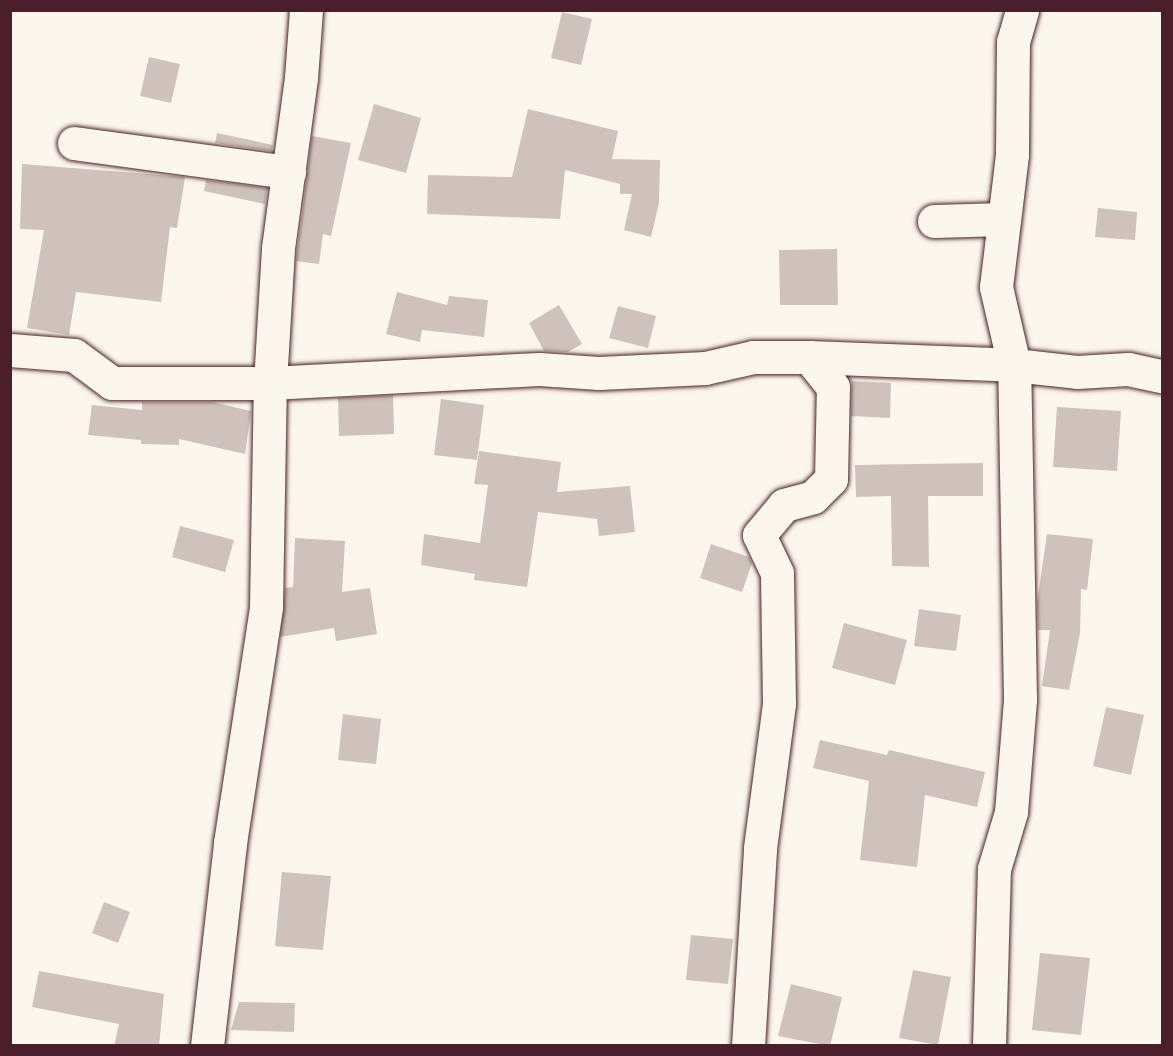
<!DOCTYPE html>
<html>
<head>
<meta charset="utf-8">
<style>
	body { margin:0 }
	#map { position:relative; width:1173px; height:1056px; overflow:hidden; background:#fbf7ec; font-family:"Indie Flower",sans-serif }
	div>[style] { position:absolute }
	.building>* { inset:0; background:#cfc2bc }
	.roads { filter:drop-shadow(0 0 2px #4a1f2b) drop-shadow(0 0 2px #4a1f2b) }
	.minor>* { height:33px; margin:-16.5px; padding:0 16.5px; transform-origin:16.5px; border-radius:16.5px; background:#fbf7ec }
	span { translate:-50% -50%; white-space:nowrap; text-align:center; line-height:1.15; -webkit-text-stroke:6px #fbf7ec; paint-order:stroke }
	.frame { position:absolute; inset:0; border:12px solid #4a1f2b; pointer-events:none }
</style>
</head>
<body>
<div id="map">
	<div class="building">
		<i style="clip-path:polygon(562px 12px,592px 19px,581px 65px,551px 58px)"></i>
		<i style="clip-path:polygon(149px 57px,180px 64px,171px 103px,140px 96px)"></i>
		<i style="clip-path:polygon(374px 104px,421px 118px,406px 173px,358px 160px)"></i>
		<i style="clip-path:polygon(528px 109px,618px 131px,612px 159px,660px 160px,659px 203px,651px 237px,624px 230px,632px 194px,620px 194px,620px 184px,565px 170px,560px 219px,427px 214px,428px 175px,512px 177px)"></i>
		<i style="clip-path:polygon(217px 133px,273px 145px,272px 151px,215px 143px)"></i>
		<i style="clip-path:polygon(312px 136px,351px 143px,331px 236px,323px 234px,319px 264px,296px 261px)"></i>
		<i style="clip-path:polygon(22px 164px,185px 177px,177px 228px,170px 227px,161px 302px,76px 292px,69px 335px,27px 328px,44px 230px,20px 229px)"></i>
		<i style="clip-path:polygon(206px 180px,267px 188px,265px 204px,204px 191px)"></i>
		<i style="clip-path:polygon(1098px 208px,1137px 212px,1135px 240px,1095px 237px)"></i>
		<i style="clip-path:polygon(837px 249px,838px 305px,780px 305px,779px 250px)"></i>
		<i style="clip-path:polygon(397px 292px,447px 305px,449px 296px,488px 300px,484px 337px,422px 330px,420px 342px,386px 334px)"></i>
		<i style="clip-path:polygon(559px 305px,582px 344px,568px 352px,544px 351px,529px 323px)"></i>
		<i style="clip-path:polygon(618px 306px,656px 316px,648px 348px,609px 338px)"></i>
		<i style="clip-path:polygon(852px 381px,891px 383px,890px 418px,851px 416px)"></i>
		<i style="clip-path:polygon(393px 395px,394px 434px,339px 436px,338px 398px)"></i>
		<i style="clip-path:polygon(441px 399px,484px 405px,477px 460px,434px 455px)"></i>
		<i style="clip-path:polygon(142px 402px,212px 402px,251px 411px,245px 454px,179px 439px,179px 445px,141px 444px,141px 440px,88px 435px,92px 405px,142px 410px)"></i>
		<i style="clip-path:polygon(1057px 407px,1121px 411px,1117px 471px,1053px 467px)"></i>
		<i style="clip-path:polygon(479px 451px,561px 462px,557px 492px,630px 486px,635px 532px,599px 536px,597px 519px,538px 512px,527px 587px,474px 580px,475px 574px,421px 565px,424px 534px,480px 543px,488px 485px,474px 484px)"></i>
		<i style="clip-path:polygon(983px 463px,983px 496px,928px 496px,929px 567px,892px 566px,891px 496px,856px 497px,855px 465px)"></i>
		<i style="clip-path:polygon(180px 526px,234px 540px,225px 572px,172px 557px)"></i>
		<i style="clip-path:polygon(1047px 534px,1093px 539px,1087px 590px,1081px 589px,1080px 633px,1069px 690px,1042px 686px,1050px 630px,1038px 630px,1037px 603px)"></i>
		<i style="clip-path:polygon(295px 538px,345px 541px,342px 592px,370px 588px,377px 634px,336px 641px,334px 628px,280px 637px,285px 588px,293px 587px)"></i>
		<i style="clip-path:polygon(711px 544px,749px 557px,752px 563px,742px 592px,700px 578px)"></i>
		<i style="clip-path:polygon(919px 609px,961px 615px,956px 651px,914px 646px)"></i>
		<i style="clip-path:polygon(844px 623px,907px 640px,895px 685px,832px 668px)"></i>
		<i style="clip-path:polygon(1106px 707px,1144px 715px,1131px 775px,1093px 766px)"></i>
		<i style="clip-path:polygon(343px 714px,381px 719px,376px 764px,338px 760px)"></i>
		<i style="clip-path:polygon(820px 740px,887px 755px,889px 750px,985px 772px,977px 807px,925px 795px,917px 867px,860px 860px,869px 781px,813px 768px)"></i>
		<i style="clip-path:polygon(282px 872px,331px 876px,323px 950px,275px 946px)"></i>
		<i style="clip-path:polygon(104px 902px,130px 912px,118px 943px,92px 933px)"></i>
		<i style="clip-path:polygon(691px 935px,733px 939px,728px 984px,686px 980px)"></i>
		<i style="clip-path:polygon(1040px 953px,1090px 958px,1081px 1035px,1032px 1030px)"></i>
		<i style="clip-path:polygon(913px 970px,951px 977px,938px 1045px,899px 1038px)"></i>
		<i style="clip-path:polygon(39px 971px,164px 994px,159px 1046px,114px 1046px,119px 1024px,32px 1007px)"></i>
		<i style="clip-path:polygon(791px 984px,842px 997px,830px 1046px,778px 1036px)"></i>
		<i style="clip-path:polygon(239px 1002px,295px 1003px,294px 1032px,231px 1030px)"></i>
	</div>
	<div class="roads">
		<div class="minor">
			<i style="left:74px;top:143px;width:217px;rotate:7.7deg"></i>
			<i style="left:934px;top:221px;width:70px;rotate:-1.6deg"></i>
			<i style="left:10px;top:350px;width:64px;rotate:4.5deg"></i>
			<i style="left:74px;top:355px;width:47px;rotate:36.4deg"></i>
			<i style="left:112px;top:383px;width:158px"></i>
			<i style="left:270px;top:383px;width:269px;rotate:-3deg"></i>
			<i style="left:539px;top:369px;width:60px;rotate:3.8deg"></i>
			<i style="left:599px;top:373px;width:106px;rotate:-2.7deg"></i>
			<i style="left:705px;top:368px;width:49px;rotate:-12.9deg"></i>
			<i style="left:753px;top:357px;width:56px"></i>
			<i style="left:809px;top:357px;width:205px;rotate:2.2deg"></i>
			<i style="left:1014px;top:365px;width:63px;rotate:6.3deg"></i>
			<i style="left:1077px;top:372px;width:51px;rotate:-3.4deg"></i>
			<i style="left:1128px;top:369px;width:35px;rotate:12deg"></i>
			<i style="left:207px;top:1046px;width:204px;rotate:-83.5deg"></i>
			<i style="left:230px;top:843px;width:239px;rotate:-81.3deg"></i>
			<i style="left:266px;top:607px;width:224px;rotate:-89deg"></i>
			<i style="left:270px;top:383px;width:135px;rotate:-86.6deg"></i>
			<i style="left:278px;top:248px;width:172px;rotate:-82.3deg"></i>
			<i style="left:301px;top:78px;width:68px;rotate:-85.8deg"></i>
			<i style="left:748px;top:1046px;width:198px;rotate:-86.5deg"></i>
			<i style="left:760px;top:848px;width:146px;rotate:-82.5deg"></i>
			<i style="left:779px;top:703px;width:130px;rotate:-90.9deg"></i>
			<i style="left:777px;top:573px;width:42px;rotate:-115.3deg"></i>
			<i style="left:759px;top:535px;width:39px;rotate:-50deg"></i>
			<i style="left:784px;top:505px;width:30px;rotate:-15deg"></i>
			<i style="left:813px;top:497px;width:25px;rotate:-45deg"></i>
			<i style="left:831px;top:479px;width:92px;rotate:-88.8deg"></i>
			<i style="left:833px;top:387px;width:38px;rotate:-129deg"></i>
			<i style="left:989px;top:1046px;width:177px;rotate:-88.4deg"></i>
			<i style="left:994px;top:869px;width:59px;rotate:-73.4deg"></i>
			<i style="left:1011px;top:812px;width:113px;rotate:-85.4deg"></i>
			<i style="left:1020px;top:699px;width:334px;rotate:-91deg"></i>
			<i style="left:1014px;top:365px;width:80px;rotate:-103deg"></i>
			<i style="left:996px;top:287px;width:134px;rotate:-83.1deg"></i>
			<i style="left:1012px;top:154px;width:112px;rotate:-89.5deg"></i>
			<i style="left:1013px;top:42px;width:33px;rotate:-74deg"></i>
		</div>
	</div>
	<div class="frame"></div>
</div>
</body>
</html>
